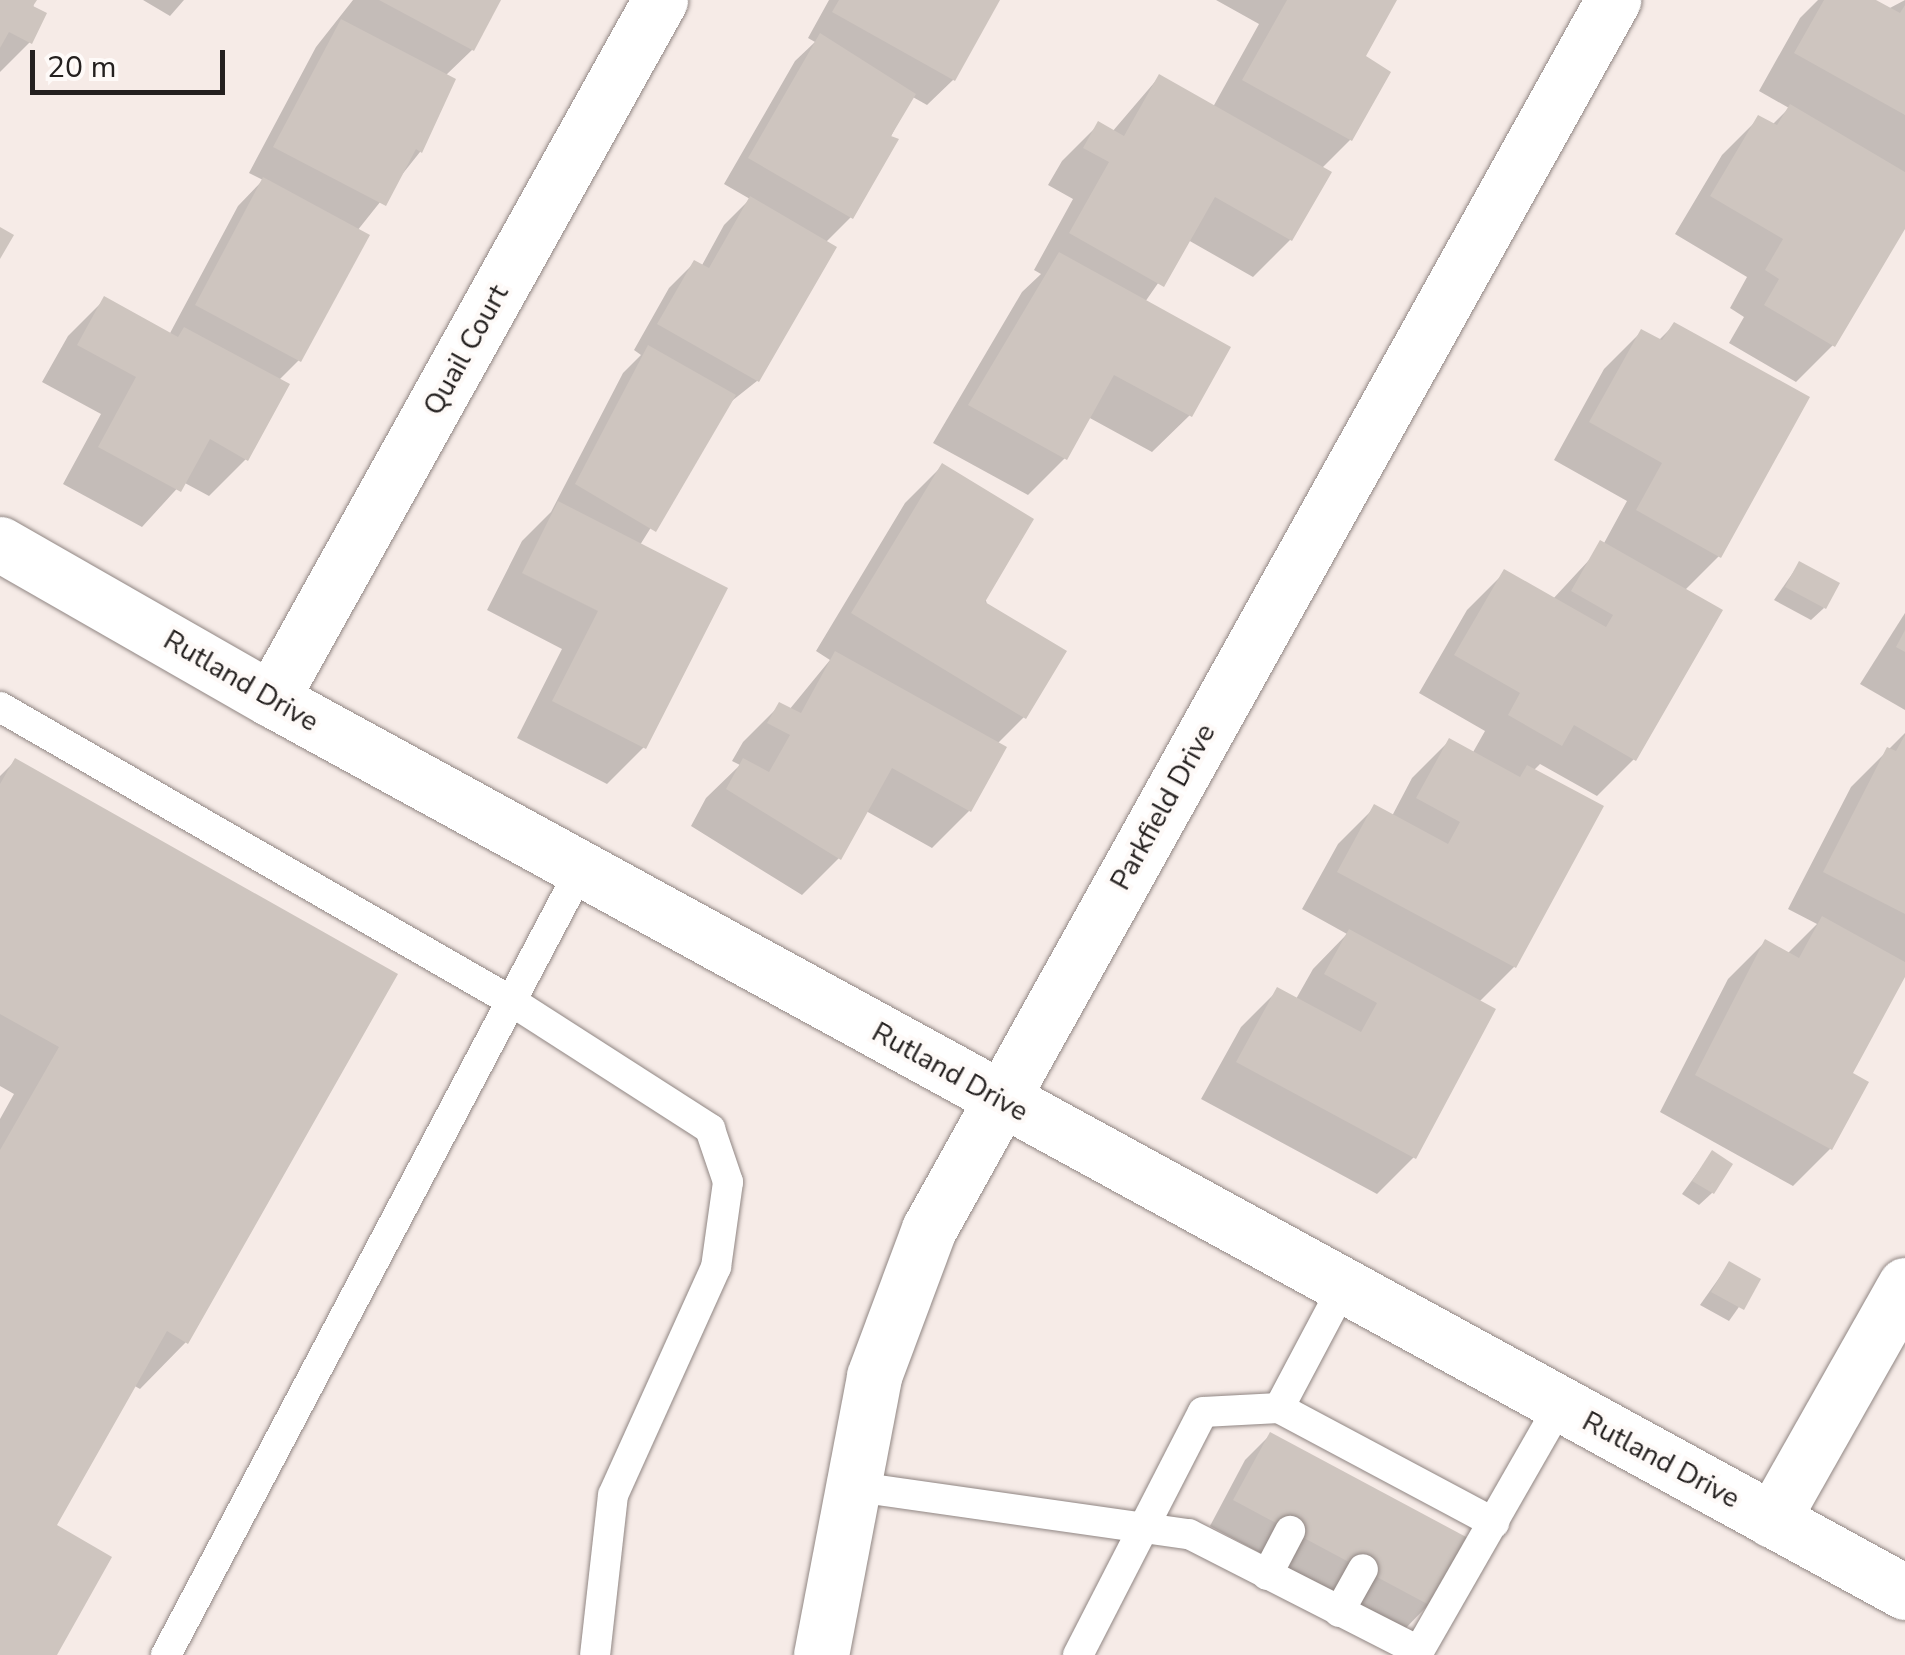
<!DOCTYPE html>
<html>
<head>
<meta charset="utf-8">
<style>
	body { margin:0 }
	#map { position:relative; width:1905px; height:1655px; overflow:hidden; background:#f6ebe7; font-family:"Nunito Sans",sans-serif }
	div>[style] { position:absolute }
	.shadow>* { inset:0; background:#0003 }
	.building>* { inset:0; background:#cec5bf }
	.roads { filter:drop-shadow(0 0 2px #908683) drop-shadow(0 0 2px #908683) }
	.service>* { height:30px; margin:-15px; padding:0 15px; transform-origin:15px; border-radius:15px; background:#fff }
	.minor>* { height:55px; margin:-27.5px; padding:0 27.5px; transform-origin:27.5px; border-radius:27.5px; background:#fff }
	.tertiary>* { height:55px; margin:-27.5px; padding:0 27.5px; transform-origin:27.5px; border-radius:27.5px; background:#fff }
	span { translate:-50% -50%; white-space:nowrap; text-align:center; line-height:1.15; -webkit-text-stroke:8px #fefaf8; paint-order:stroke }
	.street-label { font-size:28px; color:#24201f }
	.scale { position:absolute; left:30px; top:50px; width:195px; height:45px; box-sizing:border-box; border:5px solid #24201f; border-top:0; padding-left:12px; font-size:30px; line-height:35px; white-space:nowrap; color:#24201f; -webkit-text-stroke:8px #fefaf8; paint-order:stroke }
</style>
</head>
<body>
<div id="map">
	<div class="shadow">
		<i style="clip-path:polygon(0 0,34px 0,30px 42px,0 72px)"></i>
		<i style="clip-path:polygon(143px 0,184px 0,170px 16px)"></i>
		<i style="clip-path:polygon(353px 0,498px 0,472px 50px,445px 76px,420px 152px,357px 231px,299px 360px,278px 381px,246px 459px,209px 496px,183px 482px,142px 527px,63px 484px,101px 414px,42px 382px,68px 336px,105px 299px,169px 335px,238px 206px,263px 180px,249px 173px,316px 47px)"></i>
		<i style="clip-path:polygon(829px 0,997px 0,953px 80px,927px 105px,911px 96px,851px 217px,825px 243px,757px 381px,728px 404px,640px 545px,644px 747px,607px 784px,517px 738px,562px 649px,487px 610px,522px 541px,551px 512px,623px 373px,641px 355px,634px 350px,669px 288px,694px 263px,701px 267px,724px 225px,750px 199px,724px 184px,795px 61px,815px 42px,808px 38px)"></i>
		<i style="clip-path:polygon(1216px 0,1394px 0,1363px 57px,1388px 72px,1350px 140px,1322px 168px,1290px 240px,1253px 277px,1188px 240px,1145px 302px,1190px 415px,1152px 452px,1088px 417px,1065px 458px,1028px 495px,933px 443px,1022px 292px,1041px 274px,1034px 270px,1073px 199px,1048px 185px,1062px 161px,1099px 124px,1112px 132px,1159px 77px,1213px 107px,1259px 24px)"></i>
		<i style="clip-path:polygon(1818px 0,1871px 0,1888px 9px,1905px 0,1905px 224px,1833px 345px,1796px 382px,1729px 343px,1744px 317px,1730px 308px,1747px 277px,1675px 234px,1722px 155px,1759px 118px,1772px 125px,1789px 108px,1759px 91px,1800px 18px)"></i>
		<i style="clip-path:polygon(1674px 325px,1719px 556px,1684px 591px,1634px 759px,1597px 796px,1540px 764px,1533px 771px,1514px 967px,1479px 1002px,1414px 1157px,1377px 1194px,1201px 1099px,1241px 1027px,1278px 990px,1296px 999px,1313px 969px,1347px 934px,1302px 909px,1338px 844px,1375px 807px,1392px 816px,1412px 778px,1449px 741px,1472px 754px,1485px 731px,1419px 693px,1467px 610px,1504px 573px,1552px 600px,1603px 545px,1627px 501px,1554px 460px,1604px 369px,1641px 332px,1658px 341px)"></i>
		<i style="clip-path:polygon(942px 466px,1024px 717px,997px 744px,1004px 748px,969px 811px,932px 848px,866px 811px,839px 858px,802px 895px,691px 826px,706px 798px,740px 765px,732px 761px,743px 742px,780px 705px,789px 710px,830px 660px,816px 651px,905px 503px)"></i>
		<i style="clip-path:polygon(1799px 564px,1824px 608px,1811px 620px,1774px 600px)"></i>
		<i style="clip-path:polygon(1905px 613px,1905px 710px,1860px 684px)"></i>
		<i style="clip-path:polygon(1905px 733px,1905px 972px,1849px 1074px,1830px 1149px,1793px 1186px,1660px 1112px,1728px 979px,1765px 942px,1787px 954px,1817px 924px,1788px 909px,1851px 787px)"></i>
		<i style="clip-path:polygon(15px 761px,186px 1342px,140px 1389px,133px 1385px,53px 1526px,54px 1655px,0 1655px,0 1119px,14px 1094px,0 1086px,0 776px)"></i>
		<i style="clip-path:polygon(1712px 1153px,1712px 1193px,1699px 1205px,1682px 1194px)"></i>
		<i style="clip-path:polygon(1729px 1264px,1758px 1280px,1729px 1321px,1700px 1305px)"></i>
		<i style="clip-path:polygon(1270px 1435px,1429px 1604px,1404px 1630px,1210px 1526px,1245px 1460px)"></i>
	</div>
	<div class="building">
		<i style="clip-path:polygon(0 0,37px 0,33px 6px,47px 13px,32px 44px,9px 32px,0 48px)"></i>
		<i style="clip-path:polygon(379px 0,501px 0,474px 51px)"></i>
		<i style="clip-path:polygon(839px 0,1000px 0,955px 81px,832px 12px)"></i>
		<i style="clip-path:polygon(1287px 0,1397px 0,1366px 56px,1391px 72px,1352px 141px,1242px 80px)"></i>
		<i style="clip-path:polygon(1824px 0,1876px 0,1900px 13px,1905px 5px,1905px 115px,1794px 53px)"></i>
		<i style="clip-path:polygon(341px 19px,456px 79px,422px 153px,416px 149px,386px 206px,273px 147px)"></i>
		<i style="clip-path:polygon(820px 33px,916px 94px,891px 136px,899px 139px,853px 219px,748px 158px)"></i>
		<i style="clip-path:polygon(1159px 74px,1332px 172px,1292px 241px,1215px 197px,1164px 287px,1069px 233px,1109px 162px,1083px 148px,1098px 121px,1124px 136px)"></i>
		<i style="clip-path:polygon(1790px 104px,1905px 172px,1905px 229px,1835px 347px,1764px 305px,1779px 279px,1765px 270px,1783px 239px,1710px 196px,1758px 115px,1777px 125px)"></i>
		<i style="clip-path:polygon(263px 177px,370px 235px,301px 362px,195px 305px)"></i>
		<i style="clip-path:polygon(750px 196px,837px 247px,759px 382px,657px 324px,694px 260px,709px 268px)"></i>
		<i style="clip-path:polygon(0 227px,14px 235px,0 259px)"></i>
		<i style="clip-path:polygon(1059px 252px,1231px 347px,1192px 417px,1114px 375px,1067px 460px,968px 405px)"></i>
		<i style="clip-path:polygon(104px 296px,178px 337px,184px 327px,290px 384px,248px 461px,210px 439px,181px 492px,98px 447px,136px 377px,77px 345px)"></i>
		<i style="clip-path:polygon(1674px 322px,1810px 397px,1721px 558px,1636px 510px,1662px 463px,1589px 422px,1641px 329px,1662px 340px)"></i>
		<i style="clip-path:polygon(648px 345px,736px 395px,656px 532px,575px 484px)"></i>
		<i style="clip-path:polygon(942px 463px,1034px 519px,985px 602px,1067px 651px,1026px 719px,851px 613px)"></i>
		<i style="clip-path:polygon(558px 501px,728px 588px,646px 749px,552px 701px,598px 611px,522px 573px)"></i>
		<i style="clip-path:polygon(1600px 540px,1723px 610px,1636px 761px,1574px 725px,1562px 746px,1508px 715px,1520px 693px,1454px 655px,1504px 569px,1606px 627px,1613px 615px,1571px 591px)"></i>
		<i style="clip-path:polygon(1799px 561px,1840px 583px,1826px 609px,1785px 587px)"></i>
		<i style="clip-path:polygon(1905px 630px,1905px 652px,1896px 647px)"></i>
		<i style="clip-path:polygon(835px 651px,1007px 747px,971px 812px,892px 768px,841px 860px,726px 789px,743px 758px,769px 772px,790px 735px,767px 723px,779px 702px,801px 713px)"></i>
		<i style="clip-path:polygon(1905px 735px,1905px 914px,1823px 872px,1887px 747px,1896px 751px)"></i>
		<i style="clip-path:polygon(1449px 738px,1520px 777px,1527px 765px,1604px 806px,1516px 968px,1337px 872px,1374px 804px,1448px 844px,1460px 822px,1416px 798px)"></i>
		<i style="clip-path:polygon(15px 758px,398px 974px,188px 1344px,167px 1331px,57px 1525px,112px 1557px,57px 1655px,0 1655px,0 1150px,59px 1047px,0 1014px,0 784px)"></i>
		<i style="clip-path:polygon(1822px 916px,1905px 962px,1905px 977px,1853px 1073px,1869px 1082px,1832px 1150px,1695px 1075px,1765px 939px,1799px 958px)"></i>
		<i style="clip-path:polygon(1349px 929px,1496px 1009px,1416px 1159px,1236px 1062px,1277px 987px,1361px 1032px,1377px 1003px,1324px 974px)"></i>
		<i style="clip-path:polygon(1712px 1150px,1733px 1164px,1714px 1194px,1692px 1181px)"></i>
		<i style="clip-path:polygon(1729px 1261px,1761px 1279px,1744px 1310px,1711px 1292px)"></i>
		<i style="clip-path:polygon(1270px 1432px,1468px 1538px,1431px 1606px,1233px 1500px)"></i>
	</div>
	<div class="roads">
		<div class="service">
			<i style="left:0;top:707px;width:590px;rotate:29.91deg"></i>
			<i style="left:511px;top:1001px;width:237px;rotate:32.7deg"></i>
			<i style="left:710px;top:1129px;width:56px;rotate:71.2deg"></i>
			<i style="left:728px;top:1182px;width:86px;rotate:98deg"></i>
			<i style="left:716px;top:1267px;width:250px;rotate:114.3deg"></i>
			<i style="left:613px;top:1495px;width:161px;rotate:96.4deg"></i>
			<i style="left:1279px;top:1408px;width:244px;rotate:28.1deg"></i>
			<i style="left:850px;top:1486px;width:342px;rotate:8.1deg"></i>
			<i style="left:1189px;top:1534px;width:258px;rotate:27deg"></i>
			<i style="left:1419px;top:1651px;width:284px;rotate:-60.2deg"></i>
			<i style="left:1267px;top:1575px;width:50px;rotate:-62.4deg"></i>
			<i style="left:1339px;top:1612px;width:49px;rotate:-60.8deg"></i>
			<i style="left:166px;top:1655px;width:889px;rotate:-62.17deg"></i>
			<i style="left:1078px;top:1655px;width:273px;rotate:-62.8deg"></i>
			<i style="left:1203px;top:1412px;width:76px;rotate:-3deg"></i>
			<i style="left:1279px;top:1408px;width:137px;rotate:-62.1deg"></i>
		</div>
		<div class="minor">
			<i style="left:271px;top:699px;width:800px;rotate:-60.9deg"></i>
			<i style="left:1772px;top:1520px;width:270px;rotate:-60.5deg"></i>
		</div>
		<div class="tertiary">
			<i style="left:0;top:544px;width:312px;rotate:29.8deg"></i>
			<i style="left:271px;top:699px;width:1862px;rotate:28.66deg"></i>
			<i style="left:821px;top:1655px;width:284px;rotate:-79.2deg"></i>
			<i style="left:874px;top:1376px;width:157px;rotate:-69.5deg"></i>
			<i style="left:929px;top:1229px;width:1407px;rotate:-60.9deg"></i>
		</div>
	</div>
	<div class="street-label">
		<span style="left:466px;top:350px;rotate:-61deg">Quail Court</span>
		<span style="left:241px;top:681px;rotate:30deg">Rutland Drive</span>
		<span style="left:1163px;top:807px;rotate:-61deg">Parkfield Drive</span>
		<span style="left:950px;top:1072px;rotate:29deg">Rutland Drive</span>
		<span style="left:1661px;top:1460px;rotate:28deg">Rutland Drive</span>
	</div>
	<div class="scale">20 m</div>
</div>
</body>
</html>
